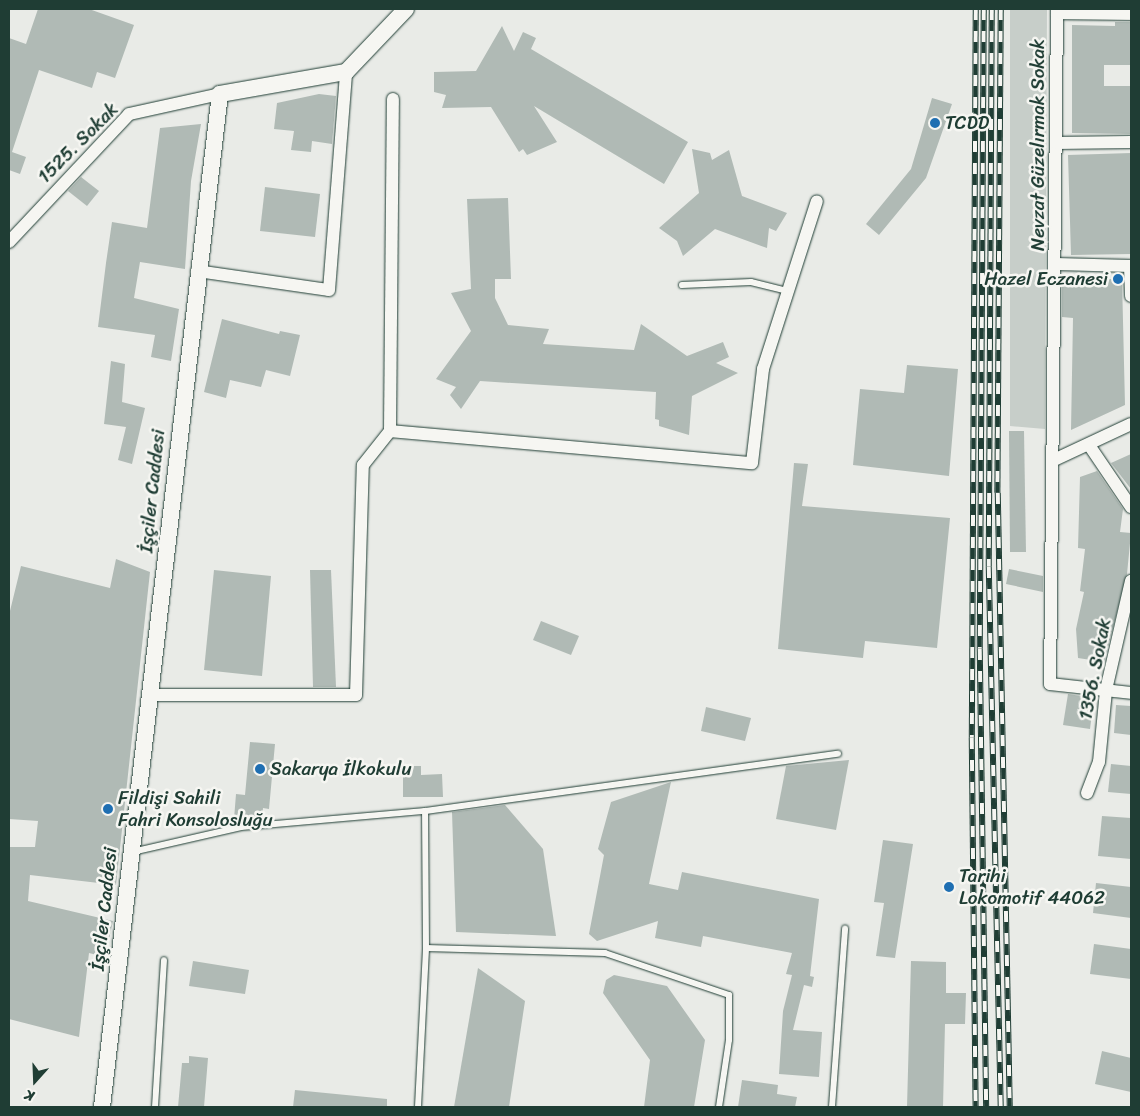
<!DOCTYPE html>
<html>
<head>
<meta charset="utf-8">
<style>
	body { margin:0 }
	#map { position:relative; width:1140px; height:1116px; overflow:hidden; background:#e9ebe7; font-family:Sriracha,sans-serif }
	div>[style] { position:absolute }
	.green>* { inset:0; background:#c7cec9 }
	.building>* { inset:0; background:#b0bab5 }
	.roads { filter:drop-shadow(0 0 1px #1f3d34) drop-shadow(0 0 1px #1f3d34) }
	.service>* { height:6px; margin:-3px; padding:0 3px; transform-origin:3px; border-radius:3px; background:#f6f6f2 }
	.minor>* { height:12px; margin:-6px; padding:0 6px; transform-origin:6px; border-radius:6px; background:#f6f6f2 }
	.tertiary>* { height:16px; margin:-8px; padding:0 8px; transform-origin:8px; border-radius:8px; background:#f6f6f2 }
	.rail>* { height:5.5px; margin-top:-2.75px; transform-origin:0; background:repeating-linear-gradient(90deg,#f6f6f2 0 11px,#1f3d34 0 22px); box-sizing:border-box; border-block:1px solid #1f3d34 }
	.dots>* { width:14px; height:14px; translate:-50% -50%; box-sizing:border-box; border:2px solid #f6f6f2; border-radius:50% }
	span { translate:-50% -50%; white-space:nowrap; text-align:center; line-height:1.15; -webkit-text-stroke:5px #f6f6f2; paint-order:stroke }
	.poi-label { font-size:19px; color:#1f3d34 }
	.left { translate:0 -50%; text-align:left }
	.right { translate:-100% -50%; text-align:right }
	.street-label { font-size:19px; color:#1f3d34 }
	.frame { position:absolute; inset:0; border:10px solid #1f3d34; pointer-events:none }
	.north { position:absolute; left:10px; top:1056px; width:50px; height:50px; -webkit-text-stroke:4px #f6f6f2; paint-order:stroke; rotate:200deg; font-size:14px; font-weight:700; line-height:20px; text-align:center; color:#1f3d34 }
	.north::after { content:''; display:block; margin:auto; width:18px; height:22px; background:#1f3d34; clip-path:polygon(50% 0,100% 100%,50% 72%,0 100%) }
</style>
</head>
<body>
<div id="map">
	<div class="green">
		<i style="clip-path:polygon(1010px 9px,1047px 9px,1045px 429px,1010px 426px)"></i>
	</div>
	<div class="building">
		<i style="clip-path:polygon(38px 9px,89px 9px,134px 25px,115px 78px,97px 72px,92px 88px,39px 70px,12px 152px,26px 157px,20px 174px,9px 170px,9px 38px,26px 44px)"></i>
		<i style="clip-path:polygon(1115px 22px,1131px 22px,1131px 65px,1104px 65px,1104px 86px,1131px 86px,1131px 134px,1072px 133px,1072px 25px,1115px 26px)"></i>
		<i style="clip-path:polygon(502px 26px,514px 51px,523px 32px,536px 38px,531px 49px,688px 142px,664px 184px,534px 106px,557px 142px,527px 155px,523px 149px,519px 152px,491px 107px,442px 108px,446px 95px,434px 92px,434px 72px,476px 71px)"></i>
		<i style="clip-path:polygon(319px 94px,336px 96px,332px 144px,312px 141px,311px 152px,291px 150px,294px 131px,274px 129px,277px 103px)"></i>
		<i style="clip-path:polygon(932px 98px,952px 104px,926px 178px,879px 235px,866px 224px,911px 169px)"></i>
		<i style="clip-path:polygon(201px 124px,191px 181px,185px 269px,140px 262px,134px 298px,179px 309px,171px 361px,151px 357px,155px 335px,98px 327px,106px 263px,112px 222px,147px 228px,160px 128px)"></i>
		<i style="clip-path:polygon(692px 149px,710px 153px,712px 160px,729px 150px,742px 196px,787px 213px,776px 231px,769px 228px,767px 248px,715px 229px,683px 256px,677px 241px,659px 228px,699px 193px)"></i>
		<i style="clip-path:polygon(1131px 153px,1131px 254px,1071px 255px,1068px 155px)"></i>
		<i style="clip-path:polygon(81px 177px,99px 191px,87px 206px,68px 191px)"></i>
		<i style="clip-path:polygon(265px 187px,320px 194px,315px 237px,260px 231px)"></i>
		<i style="clip-path:polygon(508px 198px,511px 279px,495px 279px,495px 298px,508px 325px,549px 329px,543px 344px,634px 350px,641px 324px,687px 356px,723px 342px,729px 357px,716px 363px,738px 373px,692px 396px,689px 435px,659px 426px,659px 420px,655px 419px,656px 392px,480px 381px,461px 409px,450px 395px,456px 387px,436px 379px,471px 331px,451px 293px,471px 289px,467px 199px)"></i>
		<i style="clip-path:polygon(1062px 279px,1122px 279px,1125px 405px,1071px 430px,1073px 318px,1062px 317px)"></i>
		<i style="clip-path:polygon(222px 319px,279px 334px,280px 331px,300px 335px,290px 376px,266px 370px,261px 387px,230px 380px,226px 398px,204px 392px)"></i>
		<i style="clip-path:polygon(111px 361px,125px 364px,122px 402px,145px 408px,132px 464px,118px 460px,126px 427px,104px 424px)"></i>
		<i style="clip-path:polygon(907px 365px,958px 369px,949px 476px,853px 465px,860px 389px,904px 393px)"></i>
		<i style="clip-path:polygon(1009px 431px,1024px 431px,1026px 552px,1010px 552px)"></i>
		<i style="clip-path:polygon(1131px 454px,1131px 489px,1111px 463px)"></i>
		<i style="clip-path:polygon(794px 463px,808px 464px,802px 506px,950px 518px,937px 648px,865px 641px,863px 658px,778px 649px)"></i>
		<i style="clip-path:polygon(1097px 471px,1123px 509px,1120px 532px,1131px 533px,1127px 574px,1104px 662px,1078px 658px,1076px 629px,1084px 592px,1080px 591px,1085px 549px,1078px 548px,1080px 477px)"></i>
		<i style="clip-path:polygon(116px 559px,150px 572px,116px 885px,30px 875px,28px 901px,113px 921px,105px 957px,89px 953px,79px 1037px,9px 1019px,9px 847px,35px 847px,38px 821px,9px 819px,9px 615px,21px 566px,110px 588px)"></i>
		<i style="clip-path:polygon(1009px 569px,1043px 576px,1043px 592px,1006px 584px)"></i>
		<i style="clip-path:polygon(214px 570px,271px 576px,262px 676px,204px 670px)"></i>
		<i style="clip-path:polygon(310px 570px,331px 570px,336px 687px,313px 687px)"></i>
		<i style="clip-path:polygon(541px 621px,579px 636px,571px 655px,533px 640px)"></i>
		<i style="clip-path:polygon(1068px 694px,1094px 698px,1090px 729px,1063px 725px)"></i>
		<i style="clip-path:polygon(1116px 705px,1131px 706px,1131px 735px,1114px 733px)"></i>
		<i style="clip-path:polygon(706px 707px,751px 718px,745px 741px,701px 731px)"></i>
		<i style="clip-path:polygon(250px 742px,275px 744px,269px 809px,263px 808px,262px 820px,234px 819px,236px 794px,245px 795px)"></i>
		<i style="clip-path:polygon(849px 760px,836px 830px,776px 819px,786px 766px)"></i>
		<i style="clip-path:polygon(1111px 764px,1131px 766px,1131px 794px,1108px 792px)"></i>
		<i style="clip-path:polygon(403px 766px,421px 766px,421px 775px,442px 774px,443px 797px,403px 797px)"></i>
		<i style="clip-path:polygon(671px 782px,649px 884px,678px 890px,682px 872px,819px 899px,810px 976px,814px 977px,812px 987px,804px 985px,793px 1030px,822px 1032px,819px 1077px,779px 1074px,783px 1011px,792px 975px,786px 974px,792px 953px,703px 936px,701px 947px,655px 938px,658px 921px,597px 941px,589px 934px,604px 855px,598px 849px,611px 802px)"></i>
		<i style="clip-path:polygon(505px 805px,543px 849px,556px 936px,456px 932px,452px 812px)"></i>
		<i style="clip-path:polygon(1102px 816px,1131px 818px,1131px 859px,1098px 856px)"></i>
		<i style="clip-path:polygon(883px 840px,913px 844px,895px 958px,876px 956px,884px 903px,874px 902px)"></i>
		<i style="clip-path:polygon(1096px 883px,1131px 887px,1131px 918px,1093px 913px)"></i>
		<i style="clip-path:polygon(1094px 944px,1131px 949px,1131px 979px,1090px 974px)"></i>
		<i style="clip-path:polygon(193px 961px,249px 970px,245px 994px,189px 986px)"></i>
		<i style="clip-path:polygon(911px 961px,946px 962px,946px 993px,966px 993px,965px 1024px,945px 1024px,943px 1107px,907px 1107px)"></i>
		<i style="clip-path:polygon(478px 968px,525px 1001px,509px 1107px,454px 1107px)"></i>
		<i style="clip-path:polygon(614px 975px,667px 986px,705px 1040px,694px 1107px,644px 1107px,650px 1060px,603px 993px,606px 980px)"></i>
		<i style="clip-path:polygon(1102px 1051px,1131px 1058px,1131px 1092px,1095px 1084px)"></i>
		<i style="clip-path:polygon(189px 1056px,208px 1058px,204px 1107px,178px 1107px,182px 1063px,189px 1063px)"></i>
		<i style="clip-path:polygon(742px 1080px,778px 1085px,777px 1094px,797px 1097px,795px 1107px,738px 1107px)"></i>
		<i style="clip-path:polygon(295px 1090px,387px 1099px,387px 1107px,293px 1107px)"></i>
	</div>
	<div class="roads">
		<div class="service">
			<i style="left:682px;top:285px;width:69px;rotate:-2.5deg"></i>
			<i style="left:751px;top:282px;width:38px;rotate:14deg"></i>
			<i style="left:132px;top:852px;width:112px;rotate:-12.9deg"></i>
			<i style="left:241px;top:827px;width:185px;rotate:-5deg"></i>
			<i style="left:425px;top:811px;width:417px;rotate:-7.9deg"></i>
			<i style="left:426px;top:948px;width:179px;rotate:1.6deg"></i>
			<i style="left:605px;top:953px;width:131px;rotate:18.7deg"></i>
			<i style="left:729px;top:995px;width:45px;rotate:90deg"></i>
			<i style="left:729px;top:1040px;width:68px;rotate:98.5deg"></i>
			<i style="left:155px;top:1107px;width:147px;rotate:-86.5deg"></i>
			<i style="left:418px;top:1107px;width:159px;rotate:-87.1deg"></i>
			<i style="left:426px;top:948px;width:137px;rotate:-90.4deg"></i>
			<i style="left:832px;top:1107px;width:179px;rotate:-85.8deg"></i>
		</div>
		<div class="minor">
			<i style="left:1057px;top:9px;width:675px;rotate:90.59deg"></i>
			<i style="left:1050px;top:684px;width:81px;rotate:6.3deg"></i>
			<i style="left:1057px;top:13px;width:74px;rotate:0.8deg"></i>
			<i style="left:1056px;top:143px;width:75px;rotate:-0.8deg"></i>
			<i style="left:9px;top:242px;width:175px;rotate:-46.8deg"></i>
			<i style="left:129px;top:114px;width:93px;rotate:-12.4deg"></i>
			<i style="left:1056px;top:264px;width:75px;rotate:1.5deg"></i>
			<i style="left:1130px;top:266px;width:30px;rotate:88deg"></i>
			<i style="left:197px;top:271px;width:133px;rotate:8.2deg"></i>
			<i style="left:329px;top:290px;width:219px;rotate:-85.5deg"></i>
			<i style="left:390px;top:431px;width:363px;rotate:5.1deg"></i>
			<i style="left:752px;top:463px;width:95px;rotate:-83.3deg"></i>
			<i style="left:763px;top:369px;width:176px;rotate:-72.2deg"></i>
			<i style="left:1089px;top:445px;width:75px;rotate:55.9deg"></i>
			<i style="left:1054px;top:460px;width:85px;rotate:-25.1deg"></i>
			<i style="left:149px;top:695px;width:207px"></i>
			<i style="left:356px;top:695px;width:230px;rotate:-88.3deg"></i>
			<i style="left:363px;top:465px;width:43px;rotate:-51.5deg"></i>
			<i style="left:390px;top:431px;width:332px;rotate:-89.5deg"></i>
			<i style="left:1087px;top:793px;width:33px;rotate:-69deg"></i>
			<i style="left:1099px;top:762px;width:72px;rotate:-84.4deg"></i>
			<i style="left:1106px;top:690px;width:112px;rotate:-77.1deg"></i>
		</div>
		<div class="tertiary">
			<i style="left:102px;top:1107px;width:1020px;rotate:-83.36deg"></i>
			<i style="left:220px;top:94px;width:128px;rotate:-9.9deg"></i>
			<i style="left:346px;top:72px;width:87px;rotate:-46.4deg"></i>
		</div>
	</div>
	<div class="rail">
		<i style="left:976px;top:9px;width:729px;rotate:90.31deg"></i>
		<i style="left:972px;top:738px;width:369px;rotate:89.4deg"></i>
		<i style="left:984px;top:9px;width:640px;rotate:90.36deg"></i>
		<i style="left:980px;top:649px;width:458px;rotate:89.2deg"></i>
		<i style="left:992px;top:9px;width:558px;rotate:90.31deg"></i>
		<i style="left:989px;top:567px;width:540px;rotate:88.73deg"></i>
		<i style="left:1001px;top:9px;width:484px;rotate:90.4deg"></i>
		<i style="left:998px;top:493px;width:614px;rotate:88.88deg"></i>
	</div>
	<div class="dots">
		<i style="left:935px;top:123px;background:#1f6fb2"></i>
		<i style="left:1118px;top:279px;background:#1f6fb2"></i>
		<i style="left:260px;top:769px;background:#1f6fb2"></i>
		<i style="left:108px;top:809px;background:#1f6fb2"></i>
		<i style="left:949px;top:887px;background:#1f6fb2"></i>
	</div>
	<div class="poi-label">
		<span class="left" style="left:945px;top:123px">TCDD</span>
		<span class="right" style="left:1108px;top:279px">Hazel Eczanesi</span>
		<span class="left" style="left:270px;top:769px">Sakarya İlkokulu</span>
		<span class="left" style="left:118px;top:809px">Fildişi Sahili<br>Fahri Konsolosluğu</span>
		<span class="left" style="left:959px;top:887px">Tarihi<br>Lokomotif 44062</span>
	</div>
	<div class="street-label">
		<span style="left:78px;top:143px;rotate:-45deg">1525. Sokak</span>
		<span style="left:1038px;top:145px;rotate:-90deg">Nevzat Güzelırmak Sokak</span>
		<span style="left:152px;top:491px;rotate:-84deg">İşçiler Caddesi</span>
		<span style="left:1095px;top:669px;rotate:-79deg">1356. Sokak</span>
		<span style="left:104px;top:909px;rotate:-84deg">İşçiler Caddesi</span>
	</div>
	<div class="frame"></div>
	<div class="north">K</div>
</div>
</body>
</html>
